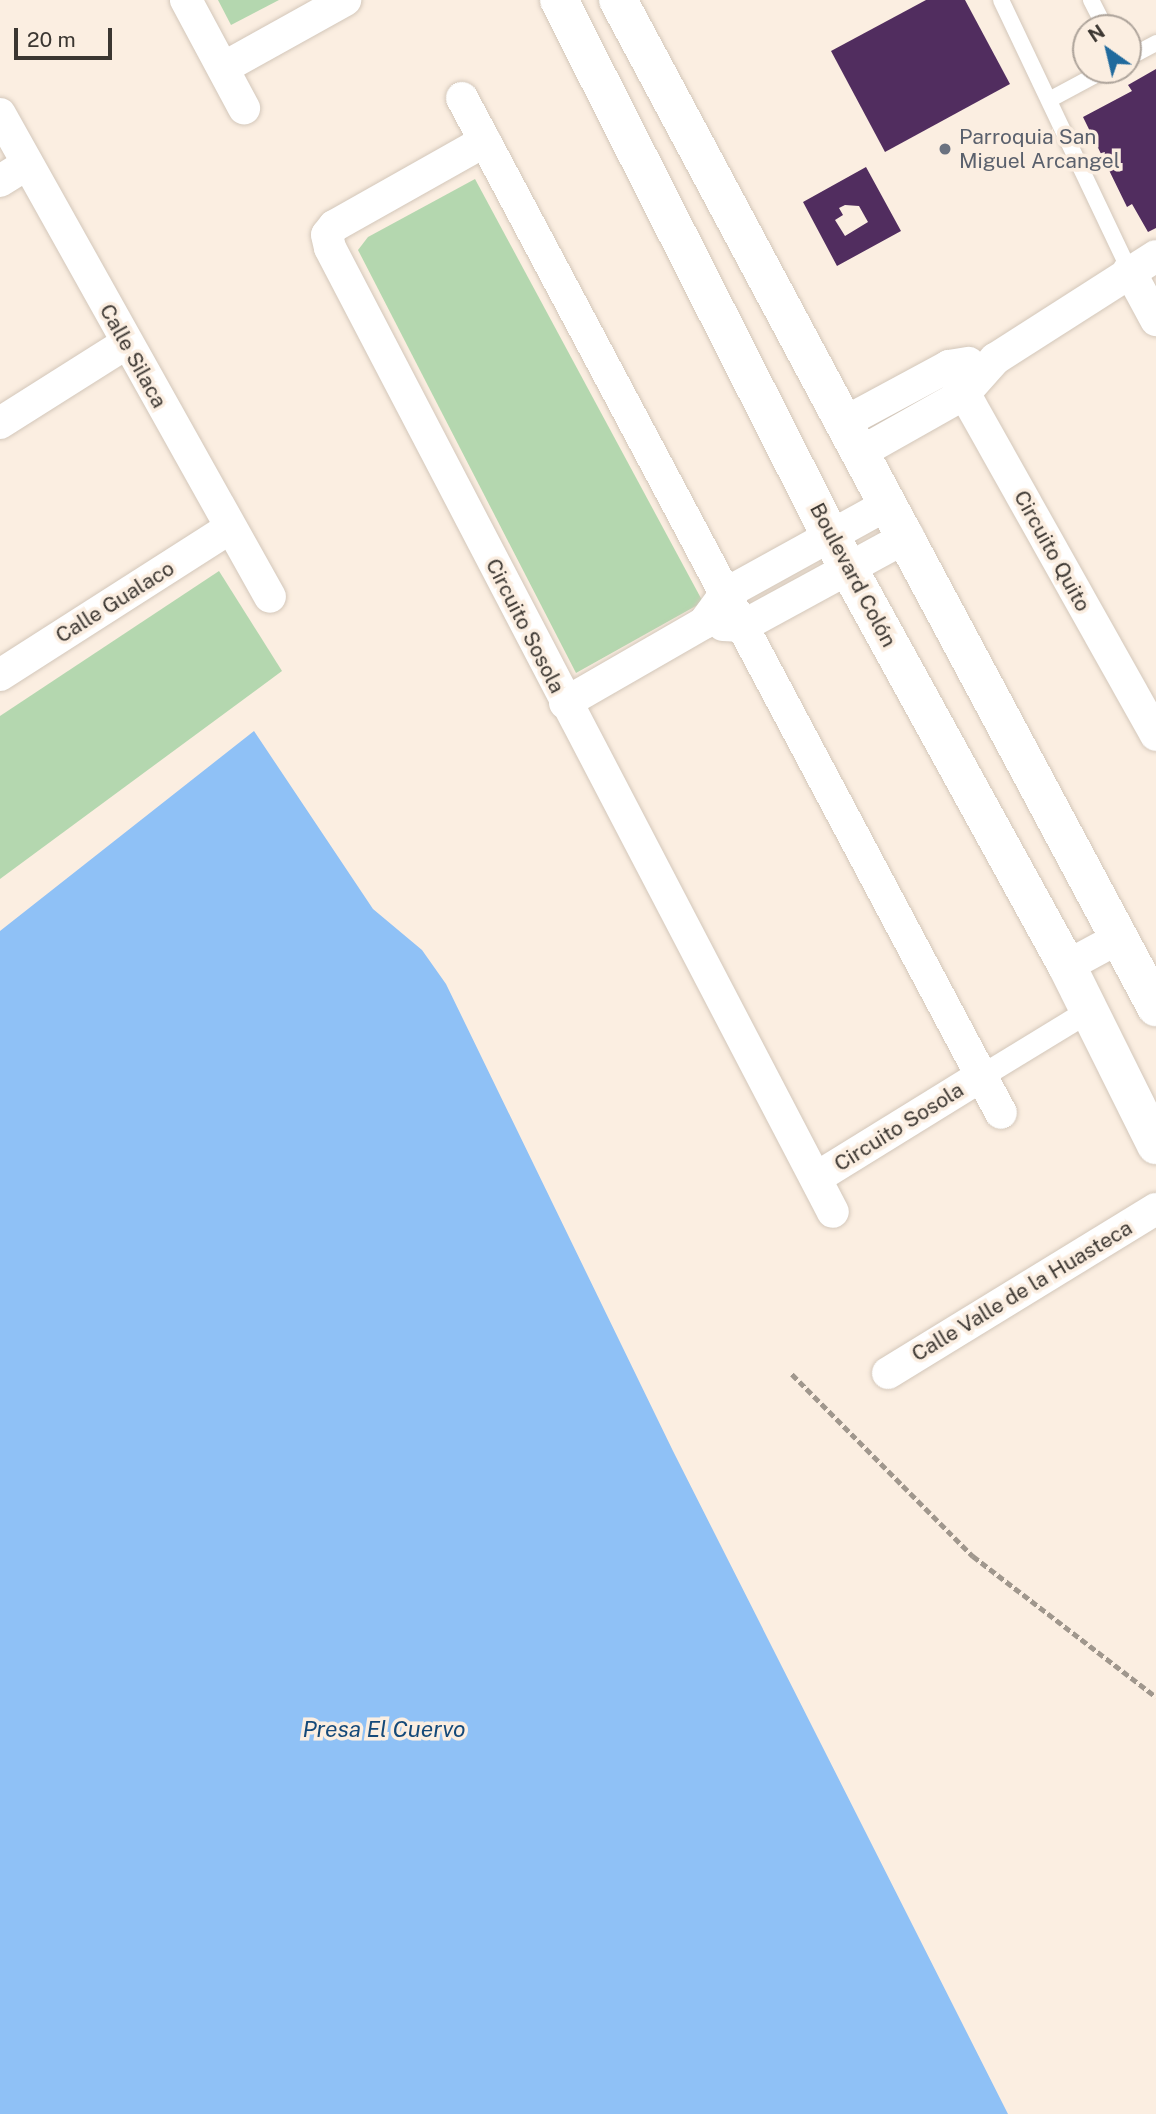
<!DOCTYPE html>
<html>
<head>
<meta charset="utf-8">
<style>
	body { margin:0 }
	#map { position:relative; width:1156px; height:2114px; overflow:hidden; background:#fbeee1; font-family:"Public Sans",sans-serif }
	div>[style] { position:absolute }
	.green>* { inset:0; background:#b4d7af }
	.water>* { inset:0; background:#8fc1f6 }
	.building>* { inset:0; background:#512d5f }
	.path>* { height:4.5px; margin-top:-2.25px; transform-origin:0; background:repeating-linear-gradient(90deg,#a0978d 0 7px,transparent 0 10.5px) }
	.roads { filter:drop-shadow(0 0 2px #d3c7ba) drop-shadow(0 0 2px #d3c7ba) }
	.service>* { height:16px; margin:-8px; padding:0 8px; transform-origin:8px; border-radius:8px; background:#fff }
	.pedestrian>* { height:23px; margin:-11.5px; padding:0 11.5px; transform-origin:11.5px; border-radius:11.5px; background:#fff }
	.minor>* { height:32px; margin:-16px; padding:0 16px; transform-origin:16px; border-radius:16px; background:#fff }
	.secondary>* { height:38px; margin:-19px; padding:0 19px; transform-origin:19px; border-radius:19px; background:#fff }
	.dots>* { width:19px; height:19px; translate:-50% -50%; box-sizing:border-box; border:4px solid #fbeee1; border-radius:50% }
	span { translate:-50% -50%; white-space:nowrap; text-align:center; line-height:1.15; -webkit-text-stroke:7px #fbeee1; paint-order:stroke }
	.worship-label { font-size:21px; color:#5b616d }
	.left { translate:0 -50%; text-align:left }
	.street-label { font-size:21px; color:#3b3631 }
	.water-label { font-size:23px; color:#144979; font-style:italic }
	.north { position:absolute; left:1072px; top:14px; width:70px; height:70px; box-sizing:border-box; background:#fbeee1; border:2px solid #aea49b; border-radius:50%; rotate:326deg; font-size:19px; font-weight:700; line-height:28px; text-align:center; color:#3b3631 }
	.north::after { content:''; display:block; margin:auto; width:24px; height:32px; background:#206a9d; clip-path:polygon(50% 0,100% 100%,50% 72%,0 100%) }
	.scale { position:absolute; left:14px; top:28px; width:98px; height:32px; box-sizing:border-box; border:4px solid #3b3631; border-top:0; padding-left:9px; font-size:21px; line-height:24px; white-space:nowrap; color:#3b3631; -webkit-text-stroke:5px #fbeee1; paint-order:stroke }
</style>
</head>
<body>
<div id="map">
	<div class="green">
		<i style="clip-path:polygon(218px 0,279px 0,231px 25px)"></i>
		<i style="clip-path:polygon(475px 179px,703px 602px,576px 673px,358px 250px,368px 237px)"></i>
		<i style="clip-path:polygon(219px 571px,282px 671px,0 879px,0 716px)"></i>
	</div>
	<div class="water">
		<i style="clip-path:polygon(254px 731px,373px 909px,422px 950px,446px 984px,673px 1451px,1008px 2114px,0 2114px,0 931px)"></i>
	</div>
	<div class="building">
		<i style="clip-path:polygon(926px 0,965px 0,1010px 84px,885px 152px,831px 51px)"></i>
		<i style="clip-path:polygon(1156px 69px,1156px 228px,1148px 232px,1132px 204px,1127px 207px,1083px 117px,1132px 91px,1128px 85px)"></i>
		<i style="clip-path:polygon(evenodd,866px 167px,901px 231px,837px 266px,803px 202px,866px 167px,845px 205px,859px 206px,868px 222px,845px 236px,835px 220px,843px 215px,839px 208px,845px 205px)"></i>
	</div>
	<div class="path">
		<i style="left:792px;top:1374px;width:257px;rotate:45.2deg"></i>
		<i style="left:973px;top:1556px;width:231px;rotate:37.6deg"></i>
	</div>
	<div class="roads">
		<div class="service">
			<i style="left:1001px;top:0;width:299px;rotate:64.6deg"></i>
			<i style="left:1091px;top:0;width:31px;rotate:63deg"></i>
			<i style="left:1128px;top:58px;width:32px;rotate:-28deg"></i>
			<i style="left:1049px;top:100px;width:64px;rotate:-28.2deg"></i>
		</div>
		<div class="pedestrian">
			<i style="left:981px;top:1076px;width:127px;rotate:-31.4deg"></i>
		</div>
		<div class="minor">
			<i style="left:186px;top:0;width:123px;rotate:61.8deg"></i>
			<i style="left:223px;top:68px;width:140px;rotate:-29.1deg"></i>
			<i style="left:462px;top:98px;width:1149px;rotate:62.03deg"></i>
			<i style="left:0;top:114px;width:553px;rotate:60.79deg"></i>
			<i style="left:485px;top:141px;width:173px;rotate:150.6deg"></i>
			<i style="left:334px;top:226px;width:11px;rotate:128deg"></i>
			<i style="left:327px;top:235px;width:13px;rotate:77deg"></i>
			<i style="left:330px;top:248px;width:1087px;rotate:62.45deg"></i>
			<i style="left:0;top:181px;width:32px;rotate:-32deg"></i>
			<i style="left:1129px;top:270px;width:57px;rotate:61.6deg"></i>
			<i style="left:949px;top:366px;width:423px;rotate:60.7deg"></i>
			<i style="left:845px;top:422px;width:118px;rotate:-28.3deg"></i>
			<i style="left:949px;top:366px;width:20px;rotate:-9deg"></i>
			<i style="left:0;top:423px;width:148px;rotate:-32.3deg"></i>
			<i style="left:863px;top:451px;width:116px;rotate:-29.4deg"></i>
			<i style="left:964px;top:394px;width:47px;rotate:-48.5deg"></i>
			<i style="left:995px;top:359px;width:191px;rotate:-32.6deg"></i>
			<i style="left:723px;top:625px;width:20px;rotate:3deg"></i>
			<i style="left:743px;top:626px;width:188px;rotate:-28.6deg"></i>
			<i style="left:0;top:675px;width:273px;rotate:-32.6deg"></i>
			<i style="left:565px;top:703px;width:160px;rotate:-29.9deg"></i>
			<i style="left:704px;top:623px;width:36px;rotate:-54deg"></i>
			<i style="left:725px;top:594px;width:188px;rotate:-28.9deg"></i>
			<i style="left:1067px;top:966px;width:57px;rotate:-28.4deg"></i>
			<i style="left:816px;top:1178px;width:194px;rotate:-31.7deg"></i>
			<i style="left:888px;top:1373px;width:314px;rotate:-31.5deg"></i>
		</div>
		<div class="secondary">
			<i style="left:559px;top:0;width:600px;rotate:63.14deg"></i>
			<i style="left:830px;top:535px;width:492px;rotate:61.2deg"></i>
			<i style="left:1067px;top:966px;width:200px;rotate:63.6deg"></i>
			<i style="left:618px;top:0;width:1142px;rotate:61.89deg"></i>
		</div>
	</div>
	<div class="dots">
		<i style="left:945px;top:149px;background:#6b7280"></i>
	</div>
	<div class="worship-label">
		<span class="left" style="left:959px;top:149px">Parroquia San<br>Miguel Arcangel</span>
	</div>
	<div class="street-label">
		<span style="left:133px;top:356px;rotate:61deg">Calle Silaca</span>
		<span style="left:1052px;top:551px;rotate:61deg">Circuito Quito</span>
		<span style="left:853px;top:575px;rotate:62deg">Boulevard Colón</span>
		<span style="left:115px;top:602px;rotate:-32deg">Calle Gualaco</span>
		<span style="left:525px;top:626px;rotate:63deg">Circuito Sosola</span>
		<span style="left:899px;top:1127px;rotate:-32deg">Circuito Sosola</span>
		<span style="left:1022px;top:1291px;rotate:-31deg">Calle Valle de la Huasteca</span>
	</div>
	<div class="water-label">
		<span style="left:384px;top:1729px">Presa El Cuervo</span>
	</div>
	<div class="north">N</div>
	<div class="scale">20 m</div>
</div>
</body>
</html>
